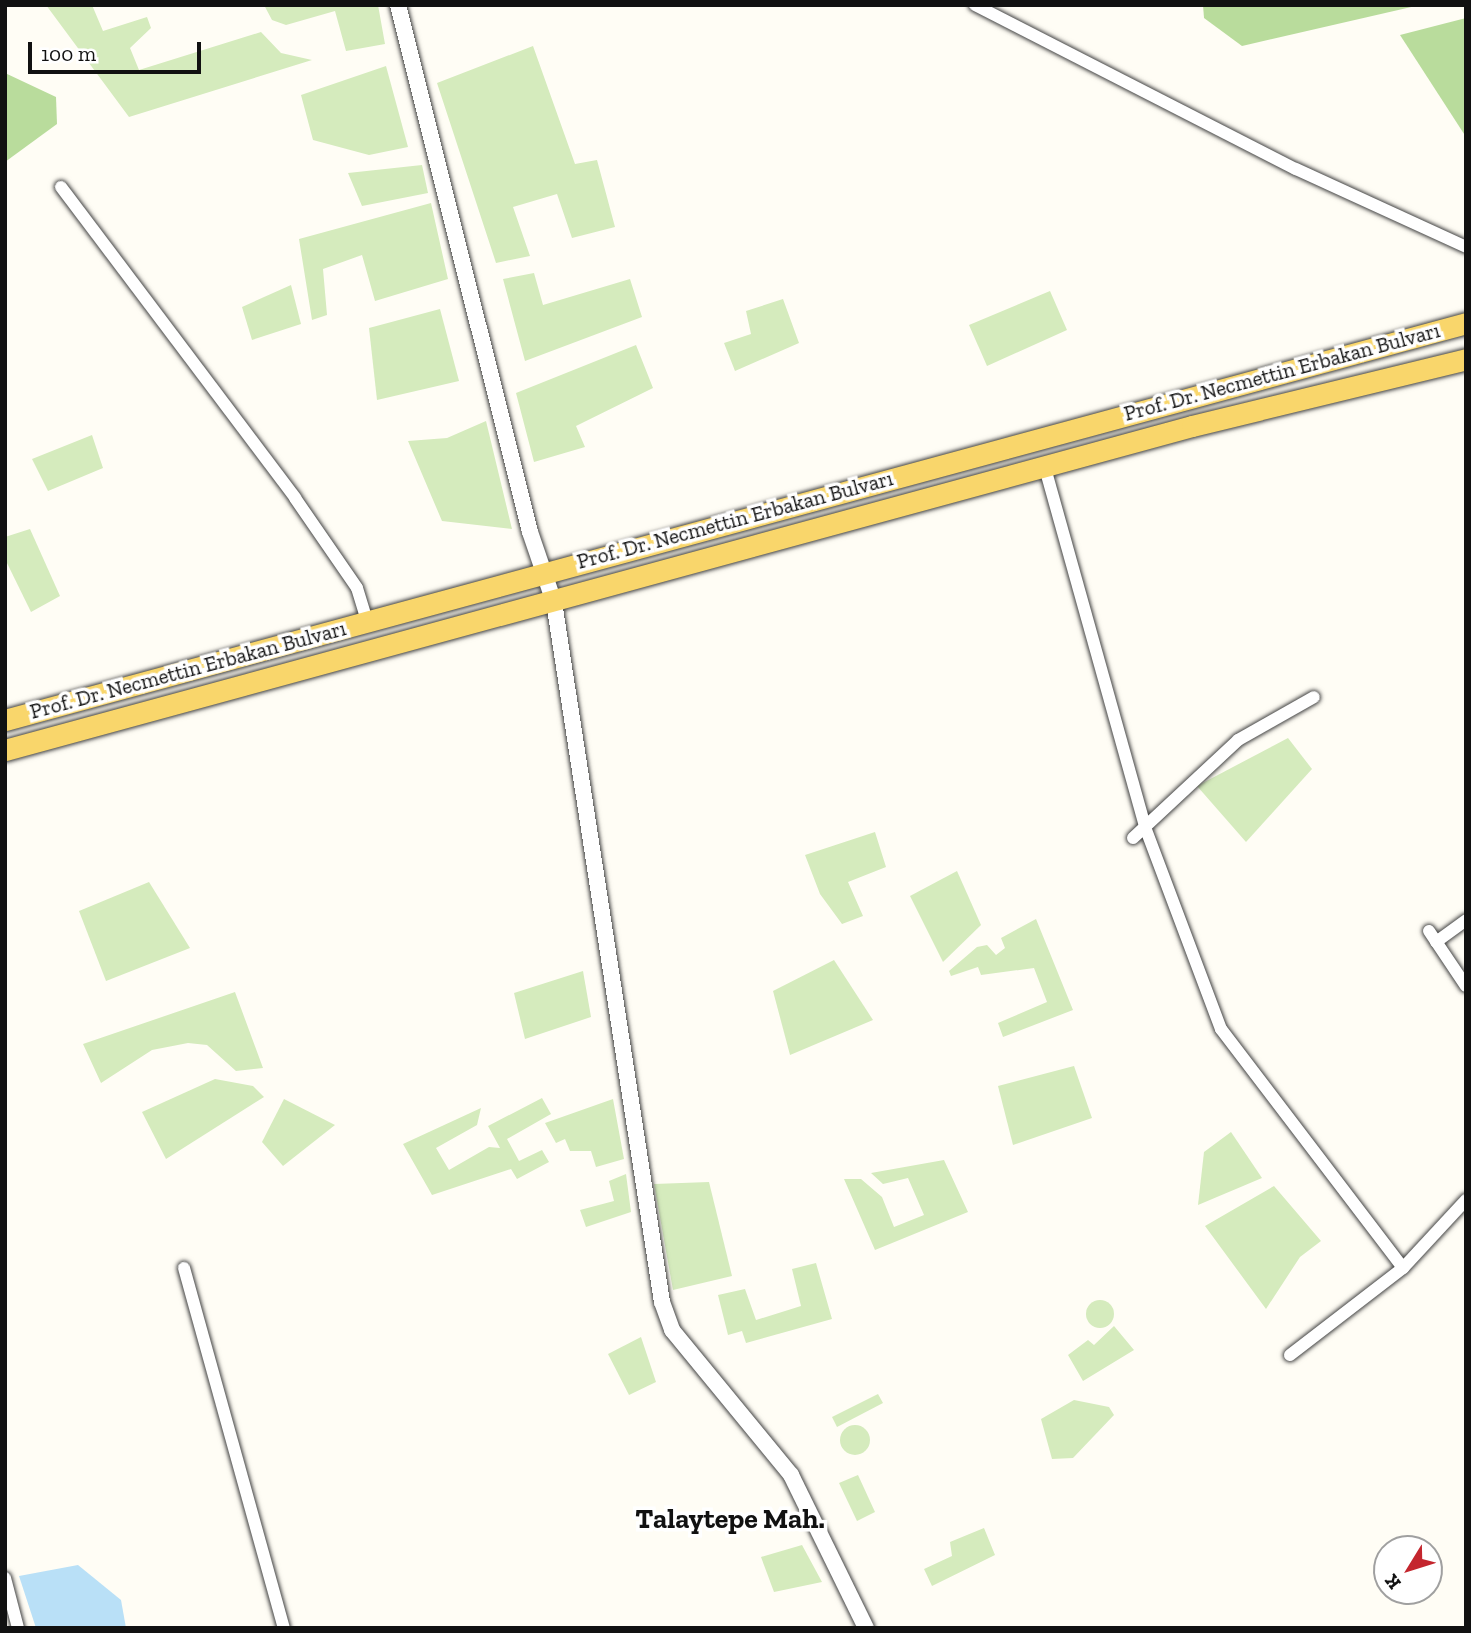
<!DOCTYPE html>
<html>
<head>
<meta charset="utf-8">
<style>
	body { margin:0 }
	#map { position:relative; width:1471px; height:1633px; overflow:hidden; background:#fffdf5; font-family:"Zilla Slab",serif }
	div>[style] { position:absolute }
	.green>* { inset:0; background:#d5ebbd }
	.round { border-radius:50% }
	.forest>* { inset:0; background:#b9dc9c }
	.water>* { inset:0; background:#b9e0f7 }
	.roads { filter:drop-shadow(0 0 2px #444) drop-shadow(0 0 2px #444) }
	.minor>* { height:12px; margin:-6px; padding:0 6px; transform-origin:6px; border-radius:6px; background:#fff }
	.tertiary>* { height:16px; margin:-8px; padding:0 8px; transform-origin:8px; border-radius:8px; background:#fff }
	.primary>* { height:21px; margin:-10.5px; padding:0 10.5px; transform-origin:10.5px; border-radius:10.5px; background:#f9d66b }
	span { translate:-50% -50%; white-space:nowrap; text-align:center; line-height:1.15; -webkit-text-stroke:7px #fff; paint-order:stroke }
	.street-label { font-size:21px; color:#111 }
	.district-label { font-size:28px; color:#111; font-weight:700 }
	.frame { position:absolute; inset:0; border:7px solid #111; pointer-events:none }
	.north { position:absolute; left:1373px; top:1535px; width:70px; height:70px; box-sizing:border-box; background:#fff; border:2px solid #a0a0a0; border-radius:50%; rotate:232deg; font-size:19px; font-weight:700; line-height:28px; text-align:center; color:#111 }
	.north::after { content:''; display:block; margin:auto; width:24px; height:32px; background:#c4262e; clip-path:polygon(50% 0,100% 100%,50% 72%,0 100%) }
	.scale { position:absolute; left:28px; top:42px; width:173px; height:32px; box-sizing:border-box; border:4px solid #111; border-top:0; padding-left:9px; font-size:21px; line-height:24px; white-space:nowrap; color:#111; -webkit-text-stroke:5px #fff; paint-order:stroke }
</style>
</head>
<body>
<div id="map">
	<div class="green">
		<i style="clip-path:polygon(46px 5px,92px 5px,103px 31px,147px 17px,151px 28px,130px 48px,139px 70px,261px 32px,281px 53px,312px 60px,129px 117px)"></i>
		<i style="clip-path:polygon(264px 5px,378px 5px,385px 44px,346px 51px,335px 11px,286px 25px,272px 20px)"></i>
		<i style="clip-path:polygon(533px 46px,575px 164px,597px 160px,615px 227px,572px 238px,557px 194px,513px 207px,530px 256px,496px 263px,437px 83px)"></i>
		<i style="clip-path:polygon(386px 66px,408px 147px,369px 155px,313px 140px,301px 95px)"></i>
		<i style="clip-path:polygon(422px 165px,428px 193px,362px 206px,348px 173px)"></i>
		<i style="clip-path:polygon(431px 203px,448px 279px,375px 301px,362px 255px,323px 269px,327px 315px,312px 320px,299px 239px)"></i>
		<i style="clip-path:polygon(534px 273px,543px 305px,630px 279px,642px 317px,525px 361px,503px 279px)"></i>
		<i style="clip-path:polygon(291px 285px,301px 324px,252px 340px,242px 307px)"></i>
		<i style="clip-path:polygon(1050px 291px,1067px 330px,987px 366px,969px 325px)"></i>
		<i style="clip-path:polygon(783px 299px,799px 343px,735px 371px,724px 343px,751px 334px,746px 311px)"></i>
		<i style="clip-path:polygon(440px 309px,459px 381px,377px 400px,369px 328px)"></i>
		<i style="clip-path:polygon(636px 345px,653px 388px,576px 426px,585px 447px,534px 462px,516px 393px)"></i>
		<i style="clip-path:polygon(486px 421px,512px 529px,442px 521px,408px 441px,447px 438px)"></i>
		<i style="clip-path:polygon(92px 435px,103px 468px,48px 491px,32px 459px)"></i>
		<i style="clip-path:polygon(30px 529px,60px 596px,31px 612px,5px 559px,5px 537px)"></i>
		<i style="clip-path:polygon(1288px 738px,1312px 769px,1246px 842px,1197px 786px)"></i>
		<i style="clip-path:polygon(875px 832px,886px 867px,848px 882px,863px 916px,842px 924px,820px 894px,805px 855px)"></i>
		<i style="clip-path:polygon(957px 871px,981px 925px,943px 962px,910px 896px)"></i>
		<i style="clip-path:polygon(149px 882px,190px 948px,106px 981px,79px 911px)"></i>
		<i style="clip-path:polygon(1036px 919px,1073px 1010px,1003px 1037px,998px 1023px,1047px 1002px,1034px 968px,981px 975px,978px 967px,951px 976px,949px 971px,977px 947px,987px 945px,996px 955px,1005px 948px,1001px 938px)"></i>
		<i style="clip-path:polygon(834px 960px,873px 1020px,790px 1055px,773px 991px)"></i>
		<i style="clip-path:polygon(583px 971px,591px 1017px,525px 1039px,514px 993px)"></i>
		<i style="clip-path:polygon(235px 992px,263px 1068px,236px 1071px,207px 1045px,188px 1043px,152px 1050px,101px 1083px,83px 1044px)"></i>
		<i style="clip-path:polygon(1074px 1066px,1092px 1118px,1013px 1145px,998px 1086px)"></i>
		<i style="clip-path:polygon(215px 1079px,253px 1086px,264px 1097px,166px 1159px,142px 1112px)"></i>
		<i style="clip-path:polygon(542px 1098px,551px 1114px,507px 1139px,519px 1161px,542px 1150px,549px 1162px,517px 1179px,511px 1169px,432px 1195px,403px 1144px,481px 1108px,477px 1125px,436px 1148px,449px 1170px,489px 1147px,500px 1148px,488px 1126px)"></i>
		<i style="clip-path:polygon(284px 1099px,335px 1125px,283px 1166px,262px 1142px)"></i>
		<i style="clip-path:polygon(613px 1099px,624px 1159px,596px 1167px,591px 1151px,570px 1151px,565px 1139px,556px 1143px,545px 1123px)"></i>
		<i style="clip-path:polygon(1231px 1132px,1262px 1178px,1198px 1205px,1204px 1152px)"></i>
		<i style="clip-path:polygon(944px 1160px,968px 1212px,875px 1250px,844px 1179px,861px 1179px,882px 1197px,894px 1227px,924px 1215px,908px 1178px,883px 1184px,871px 1173px)"></i>
		<i style="clip-path:polygon(626px 1174px,631px 1212px,586px 1227px,580px 1210px,614px 1201px,609px 1181px)"></i>
		<i style="clip-path:polygon(709px 1182px,732px 1276px,673px 1290px,654px 1184px)"></i>
		<i style="clip-path:polygon(1274px 1186px,1321px 1241px,1300px 1257px,1266px 1309px,1205px 1226px)"></i>
		<i style="clip-path:polygon(816px 1263px,832px 1319px,746px 1343px,742px 1331px,728px 1335px,718px 1295px,745px 1289px,756px 1320px,801px 1306px,792px 1269px)"></i>
		<i class="round" style="left:1086px;top:1300px;width:28px;height:28px"></i>
		<i style="clip-path:polygon(1114px 1326px,1134px 1350px,1083px 1381px,1068px 1355px,1088px 1340px,1094px 1345px)"></i>
		<i style="clip-path:polygon(641px 1337px,656px 1382px,629px 1395px,608px 1354px)"></i>
		<i style="clip-path:polygon(878px 1394px,883px 1403px,837px 1427px,832px 1417px)"></i>
		<i style="clip-path:polygon(1074px 1400px,1109px 1407px,1114px 1415px,1073px 1458px,1052px 1459px,1041px 1419px)"></i>
		<i class="round" style="left:840px;top:1425px;width:30px;height:30px"></i>
		<i style="clip-path:polygon(858px 1475px,875px 1512px,857px 1521px,839px 1483px)"></i>
		<i style="clip-path:polygon(984px 1528px,995px 1555px,932px 1586px,924px 1569px,952px 1556px,950px 1542px)"></i>
		<i style="clip-path:polygon(802px 1545px,822px 1582px,774px 1592px,761px 1557px)"></i>
	</div>
	<div class="forest">
		<i style="clip-path:polygon(1203px 5px,1420px 5px,1242px 46px,1204px 18px)"></i>
		<i style="clip-path:polygon(1466px 18px,1466px 137px,1400px 35px)"></i>
		<i style="clip-path:polygon(5px 73px,56px 97px,57px 124px,5px 162px)"></i>
	</div>
	<div class="water">
		<i style="clip-path:polygon(78px 1565px,121px 1600px,126px 1628px,36px 1628px,19px 1576px)"></i>
	</div>
	<div class="roads">
		<div class="minor">
			<i style="left:975px;top:5px;width:360px;rotate:27.1deg"></i>
			<i style="left:1296px;top:169px;width:187px;rotate:24.6deg"></i>
			<i style="left:61px;top:187px;width:389px;rotate:53deg"></i>
			<i style="left:295px;top:498px;width:109px;rotate:55.4deg"></i>
			<i style="left:357px;top:588px;width:34px;rotate:73deg"></i>
			<i style="left:1045px;top:468px;width:373px;rotate:74.4deg"></i>
			<i style="left:1145px;top:827px;width:216px;rotate:69.4deg"></i>
			<i style="left:1221px;top:1029px;width:300px;rotate:52.7deg"></i>
			<i style="left:1133px;top:838px;width:144px;rotate:-43deg"></i>
			<i style="left:1238px;top:740px;width:87px;rotate:-29.5deg"></i>
			<i style="left:1429px;top:931px;width:66px;rotate:56.1deg"></i>
			<i style="left:1436px;top:942px;width:37px;rotate:-36deg"></i>
			<i style="left:184px;top:1268px;width:374px;rotate:74.5deg"></i>
			<i style="left:1290px;top:1355px;width:143px;rotate:-37.6deg"></i>
			<i style="left:1403px;top:1268px;width:93px;rotate:-47.2deg"></i>
			<i style="left:5px;top:1578px;width:52px;rotate:75.4deg"></i>
		</div>
		<div class="tertiary">
			<i style="left:398px;top:5px;width:543px;rotate:75.94deg"></i>
			<i style="left:530px;top:532px;width:74px;rotate:71.1deg"></i>
			<i style="left:554px;top:602px;width:708px;rotate:81.23deg"></i>
			<i style="left:662px;top:1302px;width:30px;rotate:70deg"></i>
			<i style="left:672px;top:1330px;width:188px;rotate:50.6deg"></i>
			<i style="left:791px;top:1475px;width:170px;rotate:63.9deg"></i>
		</div>
		<div class="primary">
			<i style="left:5px;top:720px;width:1514px;rotate:-15.2deg"></i>
			<i style="left:5px;top:750px;width:1230px;rotate:-15.27deg"></i>
			<i style="left:1192px;top:426px;width:282px;rotate:-13.7deg"></i>
		</div>
	</div>
	<div class="street-label">
		<span style="left:1282px;top:372px;rotate:-15deg">Prof. Dr. Necmettin Erbakan Bulvarı</span>
		<span style="left:735px;top:520px;rotate:-15deg">Prof. Dr. Necmettin Erbakan Bulvarı</span>
		<span style="left:188px;top:670px;rotate:-15deg">Prof. Dr. Necmettin Erbakan Bulvarı</span>
	</div>
	<div class="district-label">
		<span style="left:730px;top:1519px">Talaytepe Mah.</span>
	</div>
	<div class="frame"></div>
	<div class="north">K</div>
	<div class="scale">100 m</div>
</div>
</body>
</html>
